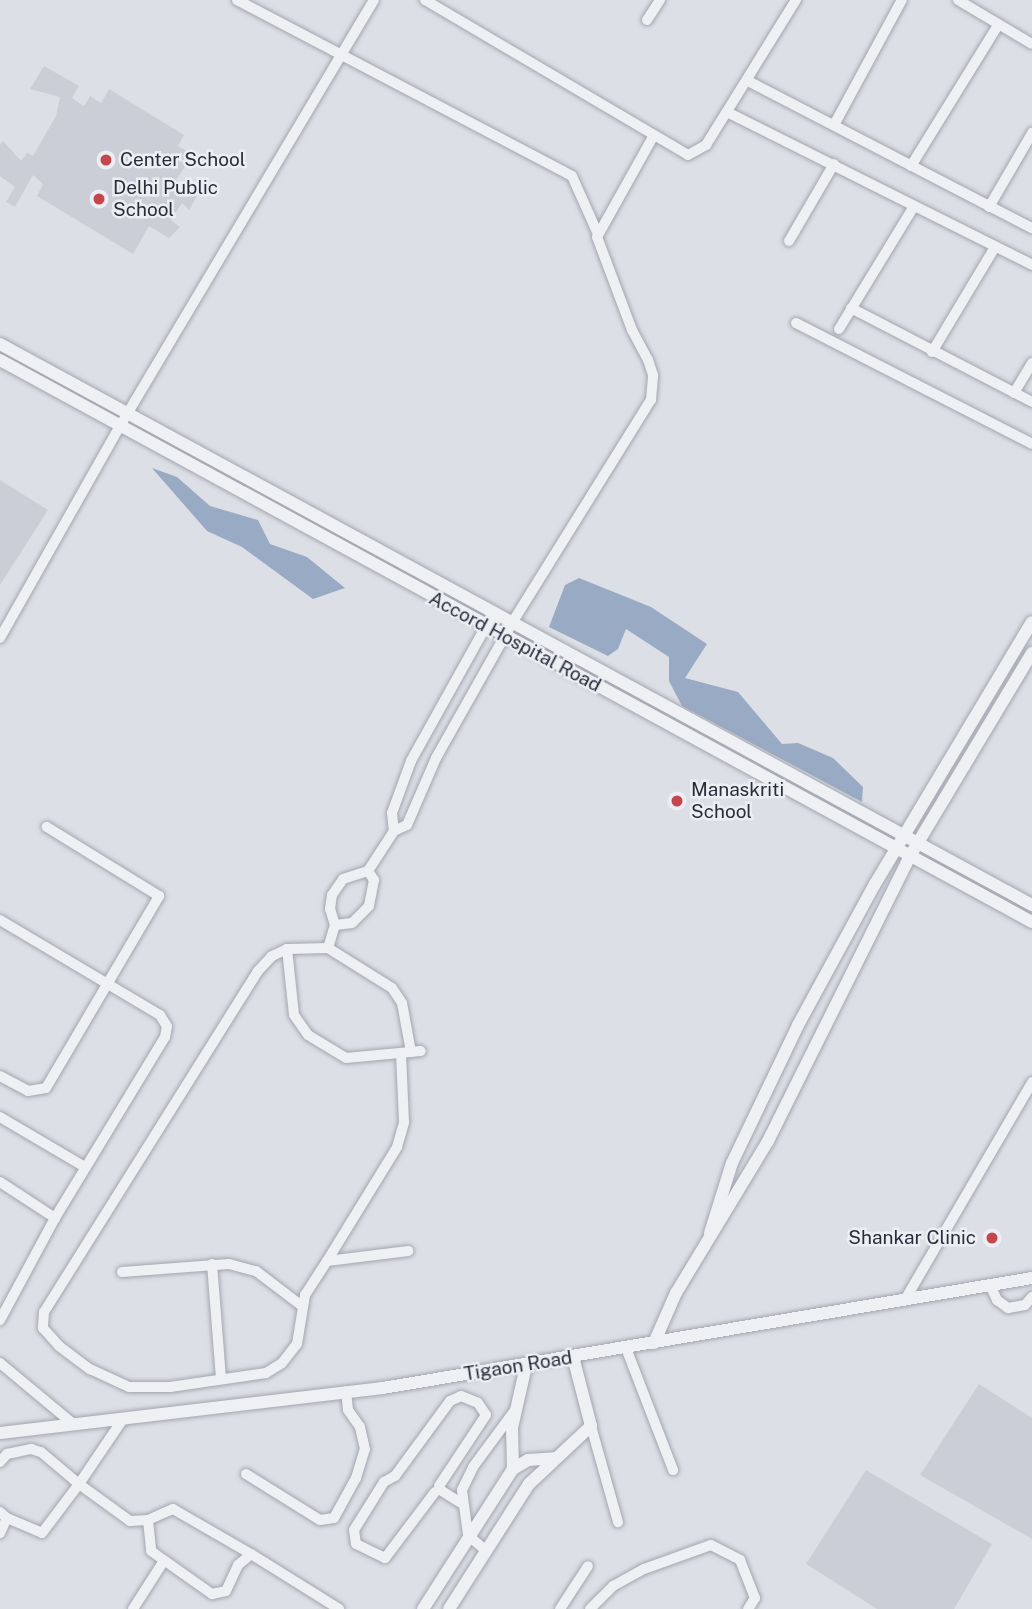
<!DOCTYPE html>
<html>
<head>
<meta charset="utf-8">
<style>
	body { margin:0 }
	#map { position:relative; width:1032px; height:1609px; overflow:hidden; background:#dddfe6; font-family:"Public Sans",sans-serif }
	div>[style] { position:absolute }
	.built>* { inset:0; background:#cbced7 }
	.water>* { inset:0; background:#99aac4 }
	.roads { filter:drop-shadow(0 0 2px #a3a6af) drop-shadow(0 0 2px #a3a6af) }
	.minor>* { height:10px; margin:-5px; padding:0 5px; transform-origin:5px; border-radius:5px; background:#eff0f4 }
	.tertiary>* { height:12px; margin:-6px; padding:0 6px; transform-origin:6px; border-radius:6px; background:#eff0f4 }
	.dots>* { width:19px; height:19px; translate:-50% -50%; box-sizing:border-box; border:4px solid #eceef4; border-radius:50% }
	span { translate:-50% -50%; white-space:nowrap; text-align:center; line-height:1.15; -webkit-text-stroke:5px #eceef4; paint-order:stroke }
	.poi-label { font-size:19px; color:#272d3b }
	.left { translate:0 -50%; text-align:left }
	.right { translate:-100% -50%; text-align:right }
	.street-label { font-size:19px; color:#272d3b }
</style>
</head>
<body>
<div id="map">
	<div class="built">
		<i style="clip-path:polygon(44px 66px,79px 86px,72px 98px,84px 106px,90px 96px,101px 103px,109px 89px,184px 135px,178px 146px,193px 155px,176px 180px,198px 194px,189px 210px,182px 203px,171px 220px,180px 227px,169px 238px,149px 226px,133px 254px,37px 196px,43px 184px,33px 175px,15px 207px,6px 202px,15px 187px,0 176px,0 145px,3px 141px,21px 161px,27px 153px,33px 156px,56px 116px,60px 97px,30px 89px)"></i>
		<i style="clip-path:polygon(0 480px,48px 510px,0 585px)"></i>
		<i style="clip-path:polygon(979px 1384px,1032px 1418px,1032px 1539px,920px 1475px)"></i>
		<i style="clip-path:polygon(866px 1470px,992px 1544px,954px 1609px,877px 1609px,806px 1564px)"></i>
	</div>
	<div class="water">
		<i style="clip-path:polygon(152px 468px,177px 477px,210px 506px,258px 520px,270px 544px,307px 557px,345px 588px,313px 599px,242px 547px,207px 531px)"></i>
		<i style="clip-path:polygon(579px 578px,651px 607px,707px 644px,685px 678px,738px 692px,782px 744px,798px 743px,833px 758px,863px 787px,862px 802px,682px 706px,669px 681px,669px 657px,626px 629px,618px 649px,608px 656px,549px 627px,565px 585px)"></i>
	</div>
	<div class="roads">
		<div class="minor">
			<i style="left:237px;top:0;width:378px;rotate:27.7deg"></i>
			<i style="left:572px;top:176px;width:61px;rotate:65.9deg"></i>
			<i style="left:425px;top:0;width:305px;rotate:30.5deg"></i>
			<i style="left:688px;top:155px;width:21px;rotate:-29deg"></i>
			<i style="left:706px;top:145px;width:171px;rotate:-58.2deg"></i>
			<i style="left:958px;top:0;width:86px;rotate:30.7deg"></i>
			<i style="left:647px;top:20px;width:24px;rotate:-57deg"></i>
			<i style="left:748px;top:81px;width:320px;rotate:27.4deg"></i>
			<i style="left:729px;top:113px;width:339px;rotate:26.6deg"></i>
			<i style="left:834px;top:125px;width:142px;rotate:-61.5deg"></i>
			<i style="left:911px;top:166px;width:166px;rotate:-58.3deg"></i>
			<i style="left:989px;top:207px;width:86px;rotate:-59.8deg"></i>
			<i style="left:789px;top:241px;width:89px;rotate:-59.7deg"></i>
			<i style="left:851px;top:308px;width:204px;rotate:27.4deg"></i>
			<i style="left:796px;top:323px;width:265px;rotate:27.1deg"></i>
			<i style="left:839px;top:329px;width:142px;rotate:-58.6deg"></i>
			<i style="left:932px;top:352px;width:122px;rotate:-59deg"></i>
			<i style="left:1014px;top:393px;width:35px;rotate:-59deg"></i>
			<i style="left:490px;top:619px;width:162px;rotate:119.1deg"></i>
			<i style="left:411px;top:761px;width:55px;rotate:110.1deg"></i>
			<i style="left:392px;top:813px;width:18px;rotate:84deg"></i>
			<i style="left:394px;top:831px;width:14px;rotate:-25deg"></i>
			<i style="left:407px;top:825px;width:73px;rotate:-66.6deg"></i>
			<i style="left:436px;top:758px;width:155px;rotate:-60.6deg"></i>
			<i style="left:512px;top:623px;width:263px;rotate:-58.1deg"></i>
			<i style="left:651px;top:400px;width:25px;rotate:-85deg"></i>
			<i style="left:653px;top:375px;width:16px;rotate:-108deg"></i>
			<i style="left:648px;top:360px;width:34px;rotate:-118deg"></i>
			<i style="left:632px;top:330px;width:99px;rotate:-110.6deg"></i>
			<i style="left:597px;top:237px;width:115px;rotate:-60.8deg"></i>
			<i style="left:0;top:638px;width:244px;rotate:-60.5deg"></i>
			<i style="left:120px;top:426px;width:496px;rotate:-59.2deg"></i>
			<i style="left:368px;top:871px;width:11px;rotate:56deg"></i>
			<i style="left:374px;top:880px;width:26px;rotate:101deg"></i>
			<i style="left:369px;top:906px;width:24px;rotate:135deg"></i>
			<i style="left:352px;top:923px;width:17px;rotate:173deg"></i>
			<i style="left:335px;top:925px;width:17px;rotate:-107deg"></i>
			<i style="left:330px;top:909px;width:14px;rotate:-82deg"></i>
			<i style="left:332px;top:895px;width:19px;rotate:-55deg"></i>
			<i style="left:343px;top:879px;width:26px;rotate:-18deg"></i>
			<i style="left:368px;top:871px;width:48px;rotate:-57deg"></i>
			<i style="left:0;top:920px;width:186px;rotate:30.7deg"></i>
			<i style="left:160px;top:1015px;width:13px;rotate:58deg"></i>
			<i style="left:167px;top:1026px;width:11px;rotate:100deg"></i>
			<i style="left:165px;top:1037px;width:212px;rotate:121.3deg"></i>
			<i style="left:55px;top:1218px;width:116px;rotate:118.3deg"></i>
			<i style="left:335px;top:925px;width:24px;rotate:107deg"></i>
			<i style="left:328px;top:948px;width:41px;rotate:178.6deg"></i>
			<i style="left:287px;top:949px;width:17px;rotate:155deg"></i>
			<i style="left:272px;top:956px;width:21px;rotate:133deg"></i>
			<i style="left:258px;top:971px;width:403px;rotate:122.1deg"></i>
			<i style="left:44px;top:1312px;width:16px;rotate:94deg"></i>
			<i style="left:43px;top:1328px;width:24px;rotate:48deg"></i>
			<i style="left:59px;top:1346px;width:39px;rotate:37deg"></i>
			<i style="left:90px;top:1369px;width:43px;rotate:24.8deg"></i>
			<i style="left:129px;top:1387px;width:41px"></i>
			<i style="left:170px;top:1387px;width:97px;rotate:-8.3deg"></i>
			<i style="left:266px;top:1373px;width:19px;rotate:-32deg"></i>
			<i style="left:282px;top:1363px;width:24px;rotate:-52deg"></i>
			<i style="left:297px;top:1344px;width:50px;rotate:-80.7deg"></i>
			<i style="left:305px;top:1295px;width:40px;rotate:-57.1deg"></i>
			<i style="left:327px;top:1261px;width:82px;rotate:-7deg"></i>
			<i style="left:328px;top:948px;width:75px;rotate:32deg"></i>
			<i style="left:392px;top:988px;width:18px;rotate:56deg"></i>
			<i style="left:402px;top:1003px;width:50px;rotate:79.6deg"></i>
			<i style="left:287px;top:949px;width:66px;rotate:83.9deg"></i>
			<i style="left:294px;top:1015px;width:24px;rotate:55deg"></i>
			<i style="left:308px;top:1035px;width:44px;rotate:31.2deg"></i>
			<i style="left:346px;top:1058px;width:75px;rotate:-5.3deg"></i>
			<i style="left:0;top:1076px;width:32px;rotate:28deg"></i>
			<i style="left:28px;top:1091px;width:18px;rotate:-9deg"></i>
			<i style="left:46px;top:1088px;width:223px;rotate:-59.5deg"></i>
			<i style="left:159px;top:896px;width:132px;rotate:-148.4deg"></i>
			<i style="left:0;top:1117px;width:99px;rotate:30.5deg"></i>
			<i style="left:0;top:1182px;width:66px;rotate:33.2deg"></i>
			<i style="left:327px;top:1261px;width:134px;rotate:-58.4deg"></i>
			<i style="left:397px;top:1147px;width:26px;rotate:-74deg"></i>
			<i style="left:404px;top:1122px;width:69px;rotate:-92.5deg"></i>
			<i style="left:212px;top:1264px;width:115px;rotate:85.5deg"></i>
			<i style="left:122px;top:1272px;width:107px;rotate:-4.3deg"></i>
			<i style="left:229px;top:1264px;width:28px;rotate:15deg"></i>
			<i style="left:256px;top:1271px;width:58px;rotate:37.3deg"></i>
			<i style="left:990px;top:1285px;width:17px;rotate:65deg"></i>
			<i style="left:997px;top:1300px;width:14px;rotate:36deg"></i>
			<i style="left:1008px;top:1308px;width:17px;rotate:-10deg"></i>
			<i style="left:1025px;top:1305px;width:11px;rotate:-49deg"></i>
			<i style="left:906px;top:1298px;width:250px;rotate:-59.7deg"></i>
			<i style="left:626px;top:1348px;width:131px;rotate:68.9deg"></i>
			<i style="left:0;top:1363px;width:94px;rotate:39.8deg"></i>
			<i style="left:591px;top:1426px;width:100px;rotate:74.3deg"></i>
			<i style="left:0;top:1462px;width:11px;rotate:-49deg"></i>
			<i style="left:7px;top:1454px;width:25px;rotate:-12deg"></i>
			<i style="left:31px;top:1449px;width:10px;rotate:17deg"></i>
			<i style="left:41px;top:1452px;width:50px;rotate:40.1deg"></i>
			<i style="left:79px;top:1484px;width:78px;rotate:-55.9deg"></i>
			<i style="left:246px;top:1474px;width:87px;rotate:31.9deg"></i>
			<i style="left:320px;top:1520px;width:14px;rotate:-8deg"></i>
			<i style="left:334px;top:1518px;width:46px;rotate:-61.2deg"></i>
			<i style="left:356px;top:1478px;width:30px;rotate:-73deg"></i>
			<i style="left:365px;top:1449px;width:23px;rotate:-103deg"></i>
			<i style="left:360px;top:1427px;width:21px;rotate:-125deg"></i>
			<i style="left:348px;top:1410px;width:19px;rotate:-96deg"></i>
			<i style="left:442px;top:1491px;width:22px;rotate:32deg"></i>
			<i style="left:435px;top:1492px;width:83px;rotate:127.1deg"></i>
			<i style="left:385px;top:1558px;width:32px;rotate:-154deg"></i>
			<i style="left:356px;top:1544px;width:14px;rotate:-98deg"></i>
			<i style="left:354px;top:1530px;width:57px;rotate:-58deg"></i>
			<i style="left:384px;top:1482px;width:13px;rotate:-29deg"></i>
			<i style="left:395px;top:1476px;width:93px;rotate:-53.7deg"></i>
			<i style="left:450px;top:1401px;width:12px;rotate:-24deg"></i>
			<i style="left:461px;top:1396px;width:18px;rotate:22deg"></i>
			<i style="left:478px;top:1403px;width:14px;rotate:56deg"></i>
			<i style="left:486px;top:1415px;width:85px;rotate:123.5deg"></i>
			<i style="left:0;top:1512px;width:9px;rotate:41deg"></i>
			<i style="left:7px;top:1518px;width:17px;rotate:115deg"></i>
			<i style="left:7px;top:1518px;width:38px;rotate:23deg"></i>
			<i style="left:42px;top:1533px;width:61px;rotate:-52.9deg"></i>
			<i style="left:79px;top:1484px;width:63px;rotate:36deg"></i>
			<i style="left:130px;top:1521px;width:18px;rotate:-3deg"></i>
			<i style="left:148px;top:1520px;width:27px;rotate:-24deg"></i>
			<i style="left:173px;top:1509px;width:90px;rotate:30deg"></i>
			<i style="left:148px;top:1520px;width:31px;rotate:84deg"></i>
			<i style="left:151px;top:1551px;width:75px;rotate:35.2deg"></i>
			<i style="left:212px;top:1594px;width:14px;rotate:-12deg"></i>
			<i style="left:226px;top:1591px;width:29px;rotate:-65deg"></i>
			<i style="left:238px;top:1565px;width:17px;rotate:-40deg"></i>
			<i style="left:251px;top:1554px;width:104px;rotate:32deg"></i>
			<i style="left:484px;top:1549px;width:21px;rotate:-139deg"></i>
			<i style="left:468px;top:1535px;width:45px;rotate:-97.6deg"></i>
			<i style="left:462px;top:1490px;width:25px;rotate:-64deg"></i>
			<i style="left:473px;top:1467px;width:71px;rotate:-53.6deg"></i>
			<i style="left:133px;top:1609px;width:56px;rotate:-57.4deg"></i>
			<i style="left:560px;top:1609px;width:51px;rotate:-56.9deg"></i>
			<i style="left:590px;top:1609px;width:33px;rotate:-45deg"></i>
			<i style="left:613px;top:1586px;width:35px;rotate:-29deg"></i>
			<i style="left:644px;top:1569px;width:71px;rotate:-19.7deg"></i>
			<i style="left:711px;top:1545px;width:33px;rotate:27deg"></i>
			<i style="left:740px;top:1560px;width:41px;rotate:68.5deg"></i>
			<i style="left:755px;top:1598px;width:13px;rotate:122deg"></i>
		</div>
		<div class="tertiary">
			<i style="left:0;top:344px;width:1175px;rotate:28.53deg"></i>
			<i style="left:0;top:360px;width:1175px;rotate:28.57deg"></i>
			<i style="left:710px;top:1233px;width:73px;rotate:-72.6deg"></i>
			<i style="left:732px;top:1163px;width:153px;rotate:-64.4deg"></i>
			<i style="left:798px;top:1025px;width:161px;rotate:-61.4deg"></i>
			<i style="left:875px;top:884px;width:305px;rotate:-59.1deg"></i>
			<i style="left:654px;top:1343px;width:55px;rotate:-66.3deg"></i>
			<i style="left:676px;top:1293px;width:178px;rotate:-58.8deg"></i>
			<i style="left:768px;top:1141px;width:318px;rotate:-63.5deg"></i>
			<i style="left:910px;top:856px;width:237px;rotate:-59deg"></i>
			<i style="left:0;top:1433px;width:386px;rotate:-6.7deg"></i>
			<i style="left:383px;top:1388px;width:658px;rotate:-9.62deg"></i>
			<i style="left:513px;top:1469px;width:41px;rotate:-91.4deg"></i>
			<i style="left:512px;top:1428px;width:64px;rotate:-77.3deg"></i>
			<i style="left:423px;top:1609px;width:166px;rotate:-57.3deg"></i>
			<i style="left:513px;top:1469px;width:17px;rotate:-31deg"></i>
			<i style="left:528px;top:1460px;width:27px;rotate:-4deg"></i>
			<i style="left:449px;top:1609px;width:148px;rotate:-57.4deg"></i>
			<i style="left:529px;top:1484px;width:85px;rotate:-43.1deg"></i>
			<i style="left:591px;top:1426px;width:71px;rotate:-104.6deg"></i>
		</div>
	</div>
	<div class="dots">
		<i style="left:106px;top:160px;background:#c5474e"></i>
		<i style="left:99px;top:199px;background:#c5474e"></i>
		<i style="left:677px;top:801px;background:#c5474e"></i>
		<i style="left:992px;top:1238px;background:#c5474e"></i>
	</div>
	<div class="poi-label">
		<span class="left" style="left:120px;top:160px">Center School</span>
		<span class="left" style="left:113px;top:199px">Delhi Public<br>School</span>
		<span class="left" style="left:691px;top:801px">Manaskriti<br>School</span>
		<span class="right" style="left:976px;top:1238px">Shankar Clinic</span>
	</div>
	<div class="street-label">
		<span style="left:515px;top:642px;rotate:28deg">Accord Hospital Road</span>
		<span style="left:518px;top:1366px;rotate:-9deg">Tigaon Road</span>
	</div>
</div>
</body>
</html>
